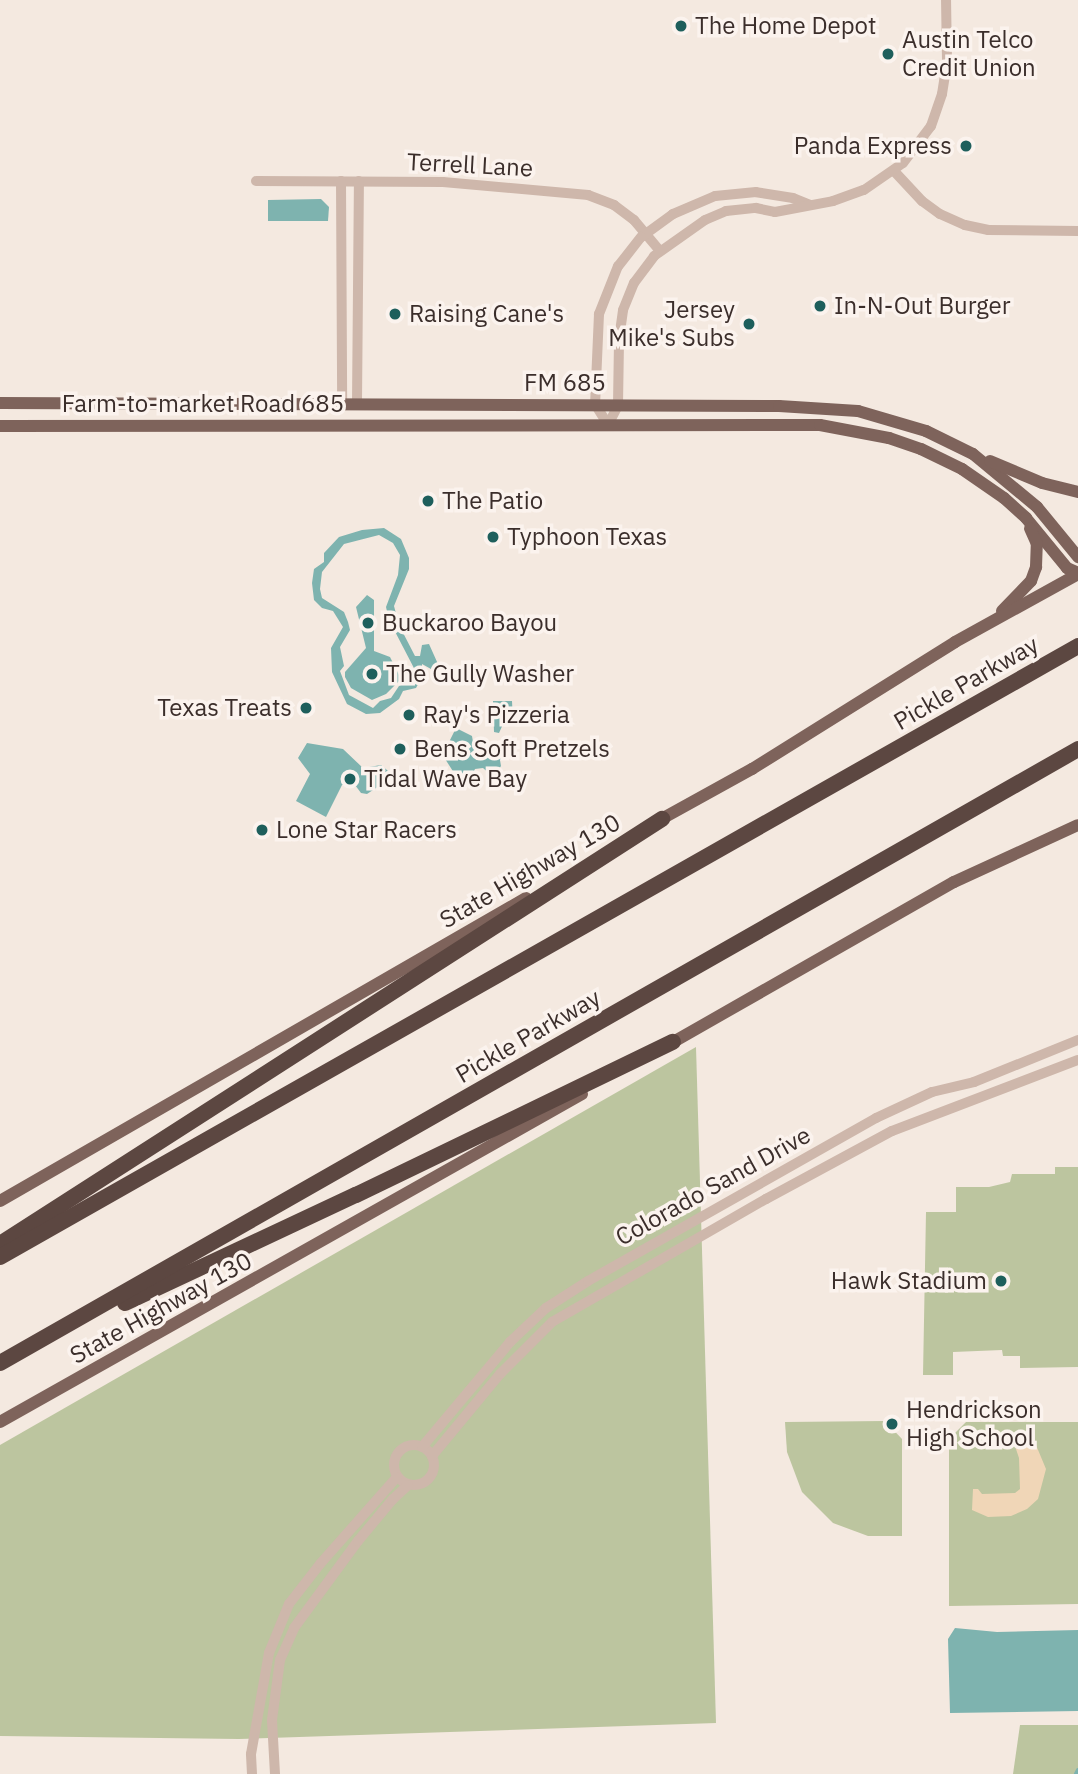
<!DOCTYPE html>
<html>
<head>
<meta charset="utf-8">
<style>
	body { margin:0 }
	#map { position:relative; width:1078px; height:1774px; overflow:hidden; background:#f4e9e0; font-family:"IBM Plex Sans",sans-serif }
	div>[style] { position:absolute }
	.green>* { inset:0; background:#bcc59f }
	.sand>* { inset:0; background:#f0d6b7 }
	.water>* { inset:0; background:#7eb3af }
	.stream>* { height:3.5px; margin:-1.75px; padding:0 1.75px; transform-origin:1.75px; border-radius:1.75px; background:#7eb3af }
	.minor>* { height:10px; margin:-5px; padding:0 5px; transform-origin:5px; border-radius:5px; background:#ceb7ab }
	.minor>.ring { margin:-5px; padding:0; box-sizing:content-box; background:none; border:10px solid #ceb7ab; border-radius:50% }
	.major>* { height:12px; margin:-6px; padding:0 6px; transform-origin:6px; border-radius:6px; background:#7e635b }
	.highway>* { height:16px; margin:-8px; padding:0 8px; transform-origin:8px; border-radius:8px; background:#5c4741 }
	.dots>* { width:19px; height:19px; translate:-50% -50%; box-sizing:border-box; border:4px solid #fbf3ee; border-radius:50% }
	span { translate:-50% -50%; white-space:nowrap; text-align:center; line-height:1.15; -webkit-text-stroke:7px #fbf3ee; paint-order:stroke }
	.poi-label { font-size:24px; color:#3b2e2b }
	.left { translate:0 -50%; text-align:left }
	.right { translate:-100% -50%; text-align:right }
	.street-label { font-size:24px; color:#3b2e2b }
</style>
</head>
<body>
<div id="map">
	<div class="green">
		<i style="clip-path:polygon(696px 1047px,716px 1723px,239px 1739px,0 1736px,0 1445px)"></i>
		<i style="clip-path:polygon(1055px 1167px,1078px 1167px,1078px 1367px,1020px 1368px,1020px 1356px,1003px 1356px,1002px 1350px,953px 1352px,953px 1375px,923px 1375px,926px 1212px,956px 1212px,956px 1187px,989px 1187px,1010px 1182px,1012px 1174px,1055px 1174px)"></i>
		<i style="clip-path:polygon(885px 1421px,902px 1439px,902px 1536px,868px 1536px,833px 1523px,802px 1492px,787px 1452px,785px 1422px)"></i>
		<i style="clip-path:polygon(966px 1422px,1078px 1422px,1078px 1604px,949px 1606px,949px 1439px)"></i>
		<i style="clip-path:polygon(1020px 1725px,1078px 1725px,1078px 1774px,1013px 1774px)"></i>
	</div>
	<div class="sand">
		<i style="clip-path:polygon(1036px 1445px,1046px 1469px,1038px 1499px,1027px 1509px,1011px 1516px,988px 1517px,972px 1510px,973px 1489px,978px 1489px,982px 1494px,1015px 1493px,1020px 1489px,1019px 1458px,1015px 1446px)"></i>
	</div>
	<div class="water">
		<i style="clip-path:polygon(321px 199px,329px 207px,328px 221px,268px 221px,268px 200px)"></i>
		<i style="clip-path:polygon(evenodd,384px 528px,401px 539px,409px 558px,409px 569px,394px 606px,399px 625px,415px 656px,420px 656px,422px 645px,429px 644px,442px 673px,435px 681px,431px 669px,422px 664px,422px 677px,416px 688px,403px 691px,399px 699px,380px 713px,366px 714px,347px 704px,332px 672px,331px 648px,343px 627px,333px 611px,322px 608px,314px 600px,312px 583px,314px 569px,324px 562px,324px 553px,339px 537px,362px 530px,384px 528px,379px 535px,393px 543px,400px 555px,398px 575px,386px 607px,389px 620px,416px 672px,415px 678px,399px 686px,391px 698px,380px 701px,373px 708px,349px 695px,340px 671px,344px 666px,340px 647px,350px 630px,348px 622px,344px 612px,322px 598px,320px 589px,322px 572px,344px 544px,379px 535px)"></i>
		<i style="clip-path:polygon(367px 595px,374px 600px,374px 651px,390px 657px,401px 679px,386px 694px,372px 700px,351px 688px,345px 677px,345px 672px,366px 648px,356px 607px)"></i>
		<i style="clip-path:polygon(493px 701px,512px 701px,513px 722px,504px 722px,499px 733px,494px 732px)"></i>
		<i style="clip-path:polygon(456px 728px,472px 736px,476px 760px,485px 758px,482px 751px,487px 743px,503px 746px,507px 758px,500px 760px,501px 766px,497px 772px,491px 775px,483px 768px,475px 769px,472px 776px,456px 776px,440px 751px,449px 742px)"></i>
		<i style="clip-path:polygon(307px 743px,343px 749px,363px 768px,381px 765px,394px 776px,367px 794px,361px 793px,355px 785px,342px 785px,326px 817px,296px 801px,310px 774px,298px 758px)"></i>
		<i style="clip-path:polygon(955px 1628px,997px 1632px,1078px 1630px,1078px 1711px,950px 1713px,948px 1639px)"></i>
	</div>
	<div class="stream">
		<i style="left:1076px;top:1774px;width:4px;rotate:-63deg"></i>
	</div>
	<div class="minor">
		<i style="left:894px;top:171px;width:41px;rotate:47deg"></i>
		<i style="left:922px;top:201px;width:22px;rotate:36deg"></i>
		<i style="left:940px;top:214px;width:27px;rotate:24deg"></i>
		<i style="left:965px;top:225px;width:24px;rotate:12deg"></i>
		<i style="left:988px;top:230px;width:90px;rotate:0.6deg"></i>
		<i style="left:256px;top:181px;width:187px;rotate:0.3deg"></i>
		<i style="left:443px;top:182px;width:146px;rotate:5.1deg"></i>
		<i style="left:588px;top:195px;width:28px;rotate:21deg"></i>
		<i style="left:614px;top:205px;width:25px;rotate:37deg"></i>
		<i style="left:634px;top:220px;width:40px;rotate:50deg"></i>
		<i style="left:341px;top:181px;width:222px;rotate:89.7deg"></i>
		<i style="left:810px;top:205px;width:18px;rotate:-158deg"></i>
		<i style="left:793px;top:198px;width:37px;rotate:-171deg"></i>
		<i style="left:756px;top:192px;width:41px;rotate:174.4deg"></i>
		<i style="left:715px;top:196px;width:46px;rotate:156.8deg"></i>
		<i style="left:673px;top:214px;width:39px;rotate:144deg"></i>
		<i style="left:641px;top:237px;width:37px;rotate:128deg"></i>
		<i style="left:618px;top:266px;width:52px;rotate:111.6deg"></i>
		<i style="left:599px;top:314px;width:90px;rotate:92.5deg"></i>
		<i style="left:595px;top:404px;width:25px;rotate:58deg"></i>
		<i style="left:608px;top:425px;width:22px;rotate:-63deg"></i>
		<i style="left:618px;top:405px;width:66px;rotate:-89.1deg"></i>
		<i style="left:619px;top:339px;width:29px;rotate:-82deg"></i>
		<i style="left:623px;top:310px;width:29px;rotate:-68deg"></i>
		<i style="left:634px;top:283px;width:34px;rotate:-53deg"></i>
		<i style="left:654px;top:256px;width:62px;rotate:-35.2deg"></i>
		<i style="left:705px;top:220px;width:23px;rotate:-23deg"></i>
		<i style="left:726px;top:211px;width:30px;rotate:-6deg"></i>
		<i style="left:756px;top:208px;width:19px;rotate:12deg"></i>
		<i style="left:775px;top:212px;width:59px;rotate:-10.7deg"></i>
		<i style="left:833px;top:201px;width:33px;rotate:-20deg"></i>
		<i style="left:864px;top:190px;width:47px;rotate:-34.7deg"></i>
		<i style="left:903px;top:163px;width:46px;rotate:-52.9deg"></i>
		<i style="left:931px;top:126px;width:34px;rotate:-71deg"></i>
		<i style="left:942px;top:94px;width:33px;rotate:-81deg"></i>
		<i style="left:947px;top:61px;width:61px;rotate:-90.9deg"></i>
		<i style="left:357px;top:403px;width:222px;rotate:-89.5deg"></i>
		<i class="ring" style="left:394px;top:1445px;width:30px;height:30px"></i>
		<i style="left:422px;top:1447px;width:137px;rotate:-50deg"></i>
		<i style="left:510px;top:1342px;width:50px;rotate:-43.4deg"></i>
		<i style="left:546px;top:1308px;width:50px;rotate:-32.7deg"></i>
		<i style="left:588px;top:1281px;width:331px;rotate:-29.5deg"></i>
		<i style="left:876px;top:1118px;width:62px;rotate:-24.9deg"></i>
		<i style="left:932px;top:1092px;width:43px;rotate:-13.4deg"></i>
		<i style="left:974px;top:1082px;width:112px;rotate:-22deg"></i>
		<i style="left:432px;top:1456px;width:107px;rotate:-50.3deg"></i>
		<i style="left:500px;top:1374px;width:74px;rotate:-45deg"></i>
		<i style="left:552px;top:1322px;width:247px;rotate:-29.9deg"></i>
		<i style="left:766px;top:1199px;width:143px;rotate:-28.4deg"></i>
		<i style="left:892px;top:1131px;width:199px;rotate:-20.9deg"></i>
		<i style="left:252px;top:1774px;width:20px;rotate:-93deg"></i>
		<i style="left:251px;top:1754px;width:103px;rotate:-79.9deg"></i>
		<i style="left:269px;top:1653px;width:53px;rotate:-67.8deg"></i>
		<i style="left:289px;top:1604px;width:51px;rotate:-52.2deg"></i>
		<i style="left:320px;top:1564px;width:116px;rotate:-48.5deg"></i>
		<i style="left:275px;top:1774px;width:54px;rotate:-93.2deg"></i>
		<i style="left:272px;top:1720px;width:61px;rotate:-82.4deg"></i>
		<i style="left:280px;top:1660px;width:35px;rotate:-66deg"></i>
		<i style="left:294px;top:1628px;width:108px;rotate:-53.7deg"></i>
		<i style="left:358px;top:1541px;width:53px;rotate:-50.3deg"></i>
		<i style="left:392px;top:1500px;width:22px;rotate:-43deg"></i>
	</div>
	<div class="major">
		<i style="left:0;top:403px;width:779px;rotate:0.22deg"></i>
		<i style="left:779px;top:406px;width:79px;rotate:3.6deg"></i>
		<i style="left:858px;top:411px;width:71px;rotate:16.4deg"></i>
		<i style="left:926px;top:431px;width:52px;rotate:26.1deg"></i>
		<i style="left:973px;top:454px;width:83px;rotate:39.6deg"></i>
		<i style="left:1037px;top:507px;width:65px;rotate:50.6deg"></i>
		<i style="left:0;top:426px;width:820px;rotate:-0.07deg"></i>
		<i style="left:820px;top:425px;width:70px;rotate:10.7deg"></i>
		<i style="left:889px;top:438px;width:34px;rotate:19deg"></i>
		<i style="left:921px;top:449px;width:46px;rotate:26deg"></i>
		<i style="left:962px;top:469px;width:51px;rotate:34.6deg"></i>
		<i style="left:1004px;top:498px;width:30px;rotate:42deg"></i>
		<i style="left:1026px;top:518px;width:65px;rotate:50.6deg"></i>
		<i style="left:1067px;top:568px;width:12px;rotate:24deg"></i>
		<i style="left:990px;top:461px;width:56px;rotate:22.9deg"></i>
		<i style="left:1042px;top:483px;width:37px;rotate:14deg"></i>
		<i style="left:1002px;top:611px;width:42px;rotate:-46deg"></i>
		<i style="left:1031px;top:581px;width:15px;rotate:-70deg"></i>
		<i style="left:1036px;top:567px;width:23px;rotate:-88deg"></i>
		<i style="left:1037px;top:544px;width:17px;rotate:-114deg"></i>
		<i style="left:656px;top:822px;width:110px;rotate:-28.9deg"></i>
		<i style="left:752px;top:769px;width:239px;rotate:-32deg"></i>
		<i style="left:955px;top:642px;width:141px;rotate:-28.9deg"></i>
		<i style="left:668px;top:1045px;width:329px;rotate:-29.7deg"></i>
		<i style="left:954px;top:882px;width:136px;rotate:-24.7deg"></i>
		<i style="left:0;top:1201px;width:607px;rotate:-29.94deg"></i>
		<i style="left:0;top:1422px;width:668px;rotate:-29.4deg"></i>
	</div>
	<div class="highway">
		<i style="left:0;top:1244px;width:787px;rotate:-32.7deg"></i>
		<i style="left:0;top:1257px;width:1239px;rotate:-29.54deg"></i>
		<i style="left:125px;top:1303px;width:255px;rotate:-25.1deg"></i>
		<i style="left:356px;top:1195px;width:352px;rotate:-25.8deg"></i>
		<i style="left:0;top:1363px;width:1241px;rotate:-29.66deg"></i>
	</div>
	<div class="dots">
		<i style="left:681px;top:26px;background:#1e5f5c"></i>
		<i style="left:888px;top:54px;background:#1e5f5c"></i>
		<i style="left:966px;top:146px;background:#1e5f5c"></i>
		<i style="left:820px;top:306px;background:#1e5f5c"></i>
		<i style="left:395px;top:314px;background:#1e5f5c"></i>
		<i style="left:749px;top:324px;background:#1e5f5c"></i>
		<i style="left:428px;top:501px;background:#1e5f5c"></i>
		<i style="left:493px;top:537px;background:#1e5f5c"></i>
		<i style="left:368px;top:623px;background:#1e5f5c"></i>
		<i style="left:372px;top:674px;background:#1e5f5c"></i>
		<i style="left:306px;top:708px;background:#1e5f5c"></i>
		<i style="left:409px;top:715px;background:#1e5f5c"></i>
		<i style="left:400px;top:749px;background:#1e5f5c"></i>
		<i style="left:350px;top:779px;background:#1e5f5c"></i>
		<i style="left:262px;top:830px;background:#1e5f5c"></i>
		<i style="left:1001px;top:1281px;background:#1e5f5c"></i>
		<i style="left:892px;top:1424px;background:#1e5f5c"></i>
	</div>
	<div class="poi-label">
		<span class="left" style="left:695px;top:26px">The Home Depot</span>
		<span class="left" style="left:902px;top:54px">Austin Telco<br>Credit Union</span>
		<span class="right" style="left:952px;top:146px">Panda Express</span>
		<span class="left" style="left:834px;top:306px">In-N-Out Burger</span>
		<span class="right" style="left:735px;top:324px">Jersey<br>Mike's Subs</span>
		<span class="left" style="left:409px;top:314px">Raising Cane's</span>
		<span class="left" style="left:442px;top:501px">The Patio</span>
		<span class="left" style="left:507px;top:537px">Typhoon Texas</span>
		<span class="left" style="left:382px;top:623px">Buckaroo Bayou</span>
		<span class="left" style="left:386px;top:674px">The Gully Washer</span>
		<span class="right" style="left:292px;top:708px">Texas Treats</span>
		<span class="left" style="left:423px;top:715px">Ray's Pizzeria</span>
		<span class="left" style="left:414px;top:749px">Bens Soft Pretzels</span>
		<span class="left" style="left:364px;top:779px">Tidal Wave Bay</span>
		<span class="left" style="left:276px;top:830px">Lone Star Racers</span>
		<span class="right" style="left:987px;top:1281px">Hawk Stadium</span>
		<span class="left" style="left:906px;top:1424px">Hendrickson<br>High School</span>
	</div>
	<div class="street-label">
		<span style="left:470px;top:165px;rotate:3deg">Terrell Lane</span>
		<span style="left:565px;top:383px">FM 685</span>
		<span style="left:203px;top:404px">Farm-to-market Road 685</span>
		<span style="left:966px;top:683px;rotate:-30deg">Pickle Parkway</span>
		<span style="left:530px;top:871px;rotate:-30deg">State Highway 130</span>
		<span style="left:528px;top:1036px;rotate:-30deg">Pickle Parkway</span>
		<span style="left:713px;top:1186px;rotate:-29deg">Colorado Sand Drive</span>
		<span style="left:161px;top:1308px;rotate:-29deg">State Highway 130</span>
	</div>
</div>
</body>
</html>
